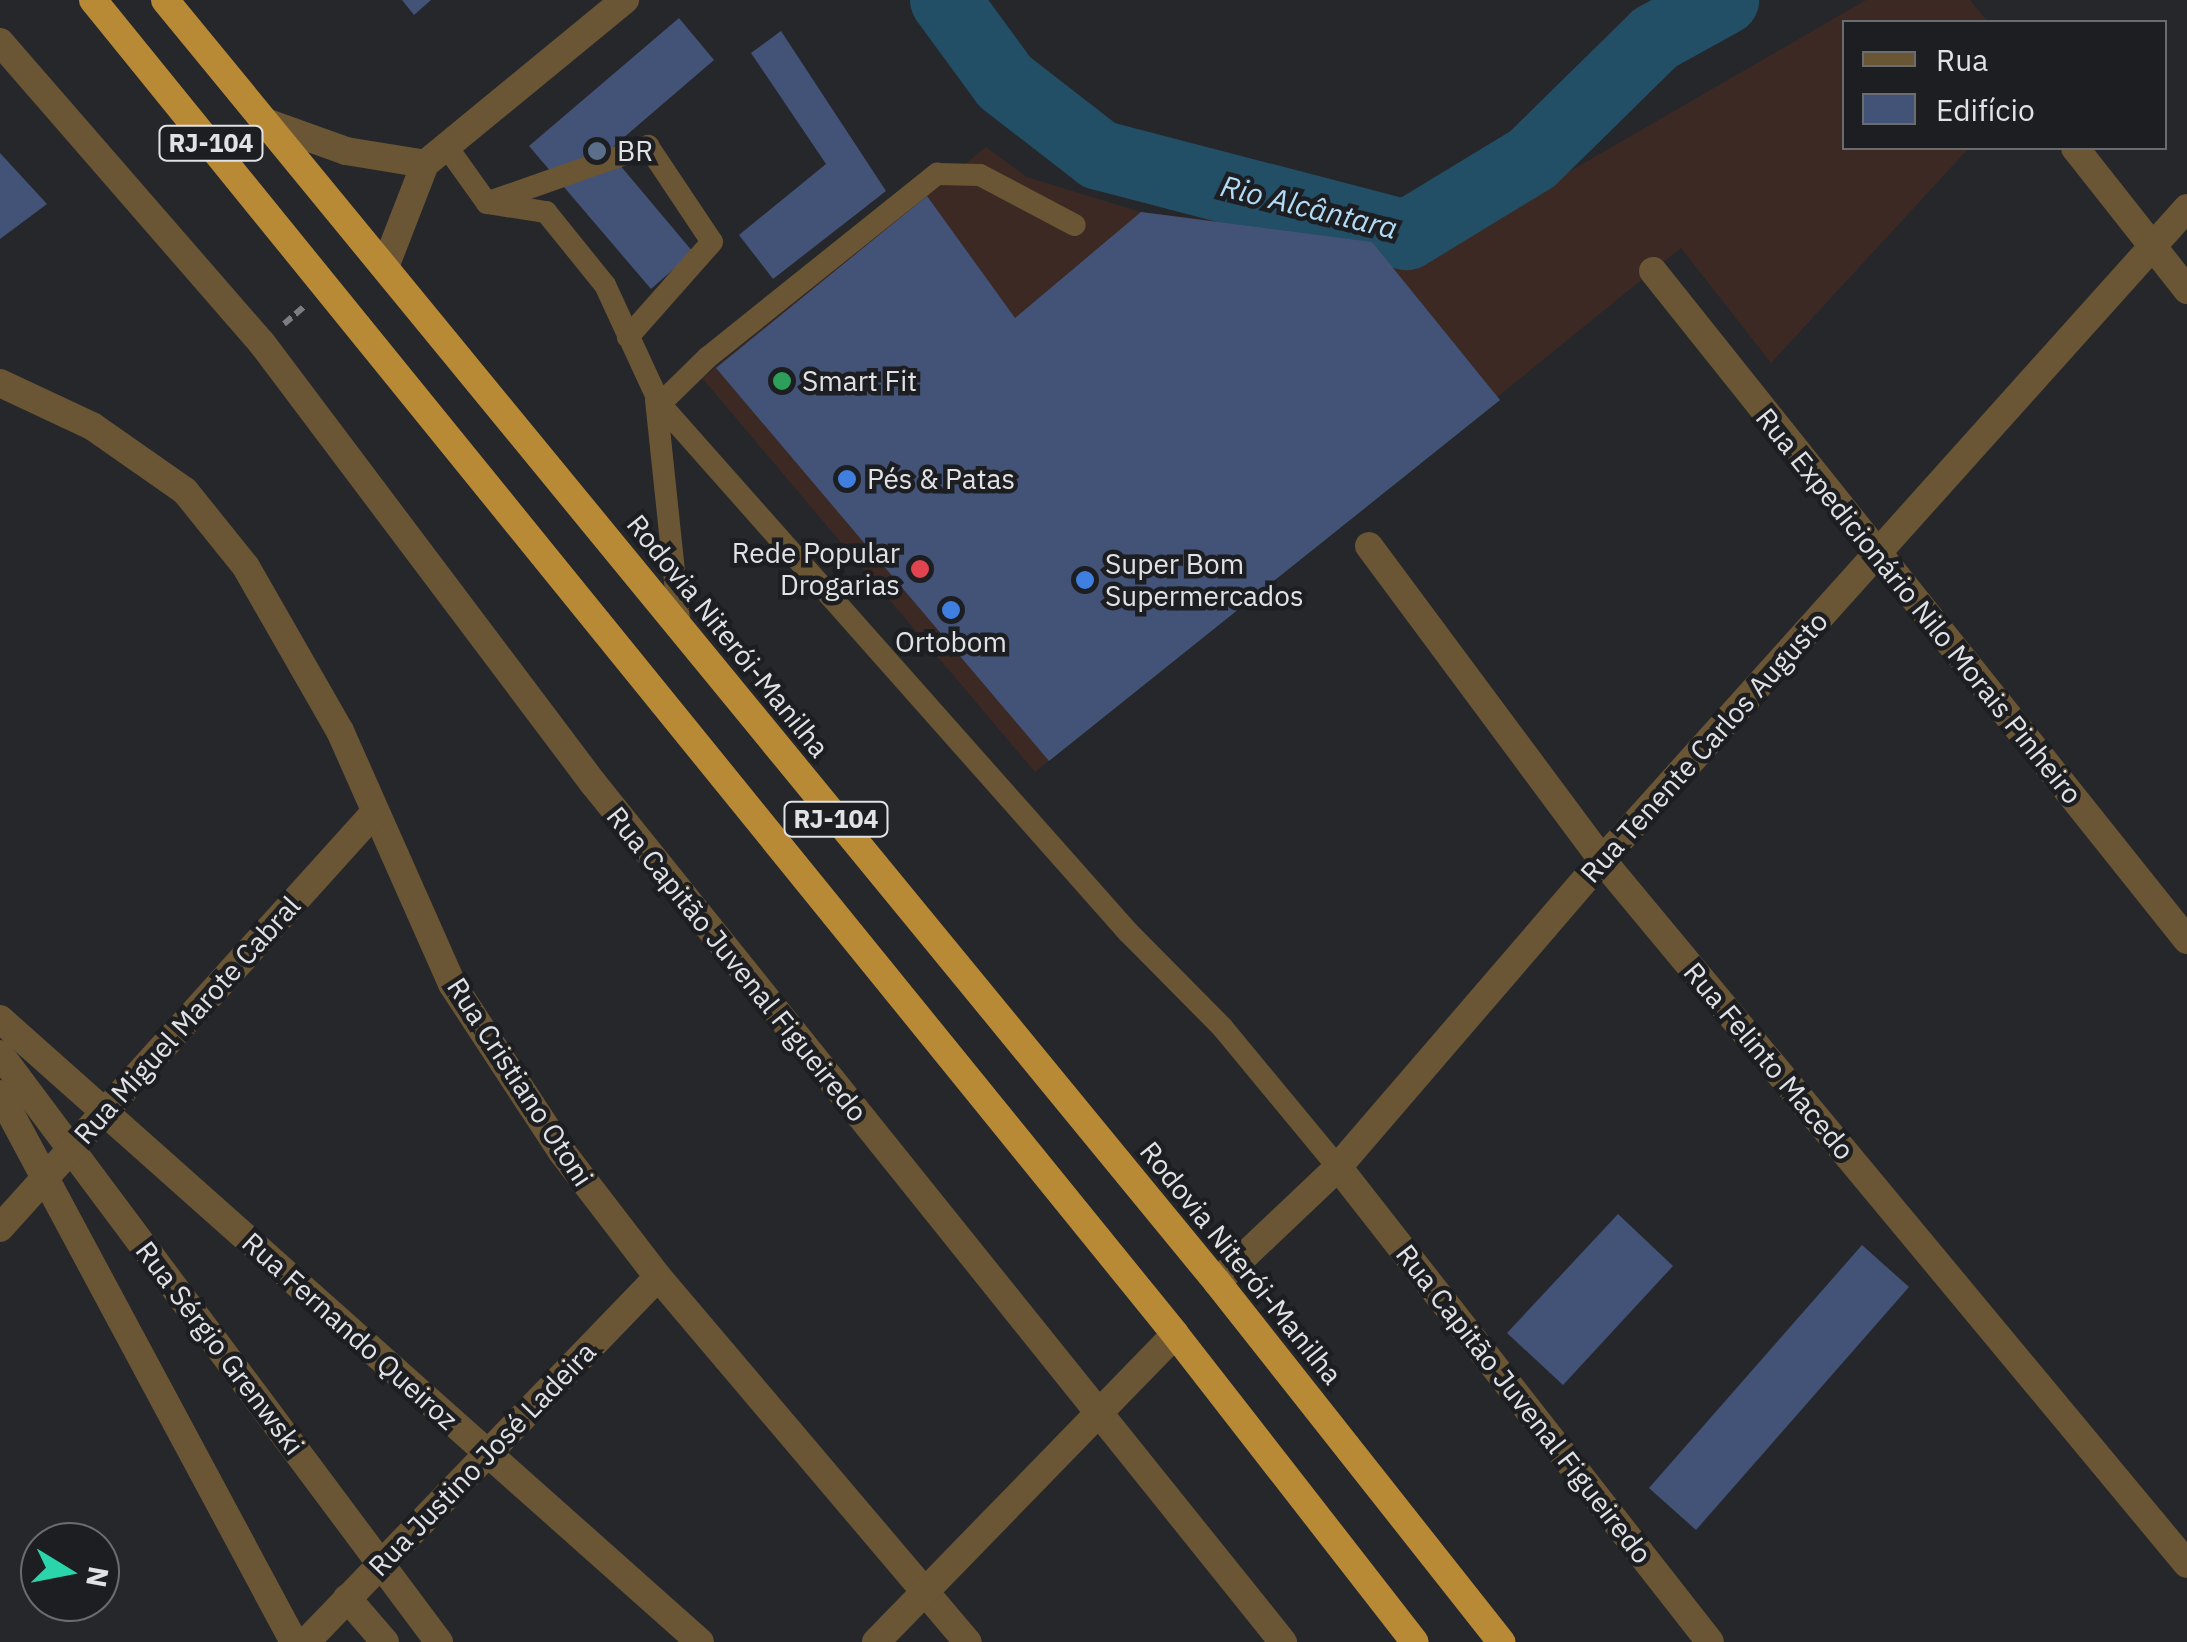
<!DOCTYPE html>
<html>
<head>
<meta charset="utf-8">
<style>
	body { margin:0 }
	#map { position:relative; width:2187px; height:1642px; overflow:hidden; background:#25272b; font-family:"IBM Plex Sans",sans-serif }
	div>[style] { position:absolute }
	.commercial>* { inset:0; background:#3c2923 }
	.river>* { height:70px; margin:-35px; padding:0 35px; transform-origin:35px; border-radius:35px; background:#224e66 }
	.building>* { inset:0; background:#435377 }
	.path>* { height:6px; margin-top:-3px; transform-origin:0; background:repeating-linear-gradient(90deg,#7c7d81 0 10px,transparent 0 15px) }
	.service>* { height:22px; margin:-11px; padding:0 11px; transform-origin:11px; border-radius:11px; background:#6a5534 }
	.minor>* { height:28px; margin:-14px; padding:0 14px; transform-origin:14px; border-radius:14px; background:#6a5534 }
	.trunk>* { height:28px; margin:-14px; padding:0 14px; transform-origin:14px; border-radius:14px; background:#b98a36 }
	.dots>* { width:28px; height:28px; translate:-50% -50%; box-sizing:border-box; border:5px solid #1c1e21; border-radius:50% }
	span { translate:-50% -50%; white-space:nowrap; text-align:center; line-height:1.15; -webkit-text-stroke:9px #1c1e21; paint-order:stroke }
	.shield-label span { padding:2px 8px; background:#1c1e21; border:2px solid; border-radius:8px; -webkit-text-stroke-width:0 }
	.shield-label { font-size:25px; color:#e1e2e5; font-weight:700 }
	.poi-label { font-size:28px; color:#e1e2e5 }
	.left { translate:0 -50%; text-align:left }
	.right { translate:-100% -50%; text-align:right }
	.street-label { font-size:28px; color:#e1e2e5 }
	.water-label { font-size:30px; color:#b2dbf5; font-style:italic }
	.legend { position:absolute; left:1842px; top:20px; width:325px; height:130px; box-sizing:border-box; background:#1c1e21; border:2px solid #6b6c6f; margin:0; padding:12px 18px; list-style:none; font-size:30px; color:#e1e2e5 }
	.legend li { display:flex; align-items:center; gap:20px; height:50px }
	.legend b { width:50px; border:2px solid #6b6c6f }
	.north { position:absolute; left:20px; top:1522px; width:100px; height:100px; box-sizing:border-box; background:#1c1e21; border:2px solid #6b6c6f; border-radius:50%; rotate:100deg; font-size:28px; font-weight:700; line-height:40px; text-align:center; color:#e1e2e5 }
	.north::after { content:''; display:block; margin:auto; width:35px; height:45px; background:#2bd5ac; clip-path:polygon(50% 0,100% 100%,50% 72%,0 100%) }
</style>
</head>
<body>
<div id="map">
	<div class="commercial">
		<i style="clip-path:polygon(1866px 0,1970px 0,1988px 22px,1844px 22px,1844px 148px,1969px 148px,1771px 363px,1681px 248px,1035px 772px,702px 378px,986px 147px,1027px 177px,1141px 212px,1439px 247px)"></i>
	</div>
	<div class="river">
		<i style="left:945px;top:0;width:102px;rotate:53.8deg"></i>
		<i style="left:1005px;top:82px;width:119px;rotate:37.8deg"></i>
		<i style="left:1099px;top:155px;width:318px;rotate:14.6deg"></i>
		<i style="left:1407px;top:235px;width:146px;rotate:-31.3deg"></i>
		<i style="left:1532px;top:159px;width:173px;rotate:-44.5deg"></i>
		<i style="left:1655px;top:38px;width:79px;rotate:-28.8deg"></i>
	</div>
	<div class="building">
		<i style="clip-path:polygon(402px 0,431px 0,414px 15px)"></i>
		<i style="clip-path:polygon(679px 18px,714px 60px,608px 151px,693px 252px,651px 289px,529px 146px)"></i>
		<i style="clip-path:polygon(781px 31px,886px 191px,773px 279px,739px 235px,826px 164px,751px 53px)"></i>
		<i style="clip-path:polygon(0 153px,47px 204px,0 239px)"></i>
		<i style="clip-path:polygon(927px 196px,1015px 318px,1141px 212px,1372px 242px,1500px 400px,1049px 761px,716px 368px)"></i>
		<i style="clip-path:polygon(1618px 1214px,1673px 1266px,1563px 1385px,1507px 1333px)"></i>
		<i style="clip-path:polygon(1862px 1245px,1909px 1287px,1696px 1530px,1649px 1488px)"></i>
	</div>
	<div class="path">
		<i style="left:284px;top:324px;width:28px;rotate:-41deg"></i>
	</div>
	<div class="service">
		<i style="left:447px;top:147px;width:69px;rotate:54.5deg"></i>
		<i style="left:487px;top:203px;width:60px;rotate:8.7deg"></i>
		<i style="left:546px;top:212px;width:94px;rotate:51.1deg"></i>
		<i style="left:605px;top:285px;width:131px;rotate:65.2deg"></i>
		<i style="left:660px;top:404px;width:706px;rotate:48.45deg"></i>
		<i style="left:1128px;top:932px;width:134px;rotate:45.3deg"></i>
		<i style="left:1222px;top:1027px;width:182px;rotate:50.4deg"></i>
		<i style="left:489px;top:202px;width:169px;rotate:-19.4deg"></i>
		<i style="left:648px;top:146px;width:115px;rotate:56.3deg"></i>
		<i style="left:712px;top:242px;width:127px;rotate:131.5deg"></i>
		<i style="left:656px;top:400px;width:231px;rotate:84deg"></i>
		<i style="left:660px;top:404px;width:66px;rotate:-44.4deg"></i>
		<i style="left:707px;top:358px;width:295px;rotate:-38.7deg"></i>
		<i style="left:937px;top:174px;width:43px;rotate:1.3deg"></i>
		<i style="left:980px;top:175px;width:107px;rotate:27.8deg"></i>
	</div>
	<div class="minor">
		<i style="left:0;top:42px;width:398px;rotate:49deg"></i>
		<i style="left:261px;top:342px;width:552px;rotate:53.03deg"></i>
		<i style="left:593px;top:783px;width:1102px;rotate:51.23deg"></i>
		<i style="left:268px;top:123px;width:83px;rotate:19.7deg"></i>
		<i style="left:346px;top:151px;width:80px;rotate:9.3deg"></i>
		<i style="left:2075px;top:148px;width:181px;rotate:51.7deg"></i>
		<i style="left:385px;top:267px;width:110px;rotate:-68.8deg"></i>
		<i style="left:425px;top:164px;width:259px;rotate:-39.4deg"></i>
		<i style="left:1653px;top:271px;width:856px;rotate:51.4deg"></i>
		<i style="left:0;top:383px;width:102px;rotate:25.1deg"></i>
		<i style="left:92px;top:426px;width:113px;rotate:35deg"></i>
		<i style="left:185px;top:491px;width:97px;rotate:51.2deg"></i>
		<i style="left:246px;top:567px;width:189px;rotate:60.2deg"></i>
		<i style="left:340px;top:731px;width:277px;rotate:66.1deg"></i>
		<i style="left:452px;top:984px;width:201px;rotate:56.8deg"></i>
		<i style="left:562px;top:1152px;width:158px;rotate:52.5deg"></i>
		<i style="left:658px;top:1277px;width:479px;rotate:49.7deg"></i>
		<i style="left:1369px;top:546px;width:391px;rotate:53.4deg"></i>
		<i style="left:1602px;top:860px;width:915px;rotate:50.27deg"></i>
		<i style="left:0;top:1019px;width:937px;rotate:41.67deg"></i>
		<i style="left:0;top:1054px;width:734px;rotate:53.26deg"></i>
		<i style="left:0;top:1094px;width:622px;rotate:61.79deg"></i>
		<i style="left:1338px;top:1167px;width:603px;rotate:51.93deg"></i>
		<i style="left:0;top:1228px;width:559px;rotate:-47.97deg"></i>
		<i style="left:1217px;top:1282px;width:167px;rotate:-43.5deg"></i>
		<i style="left:1338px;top:1167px;width:405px;rotate:-49.3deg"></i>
		<i style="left:1602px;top:860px;width:876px;rotate:-48.1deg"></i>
		<i style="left:347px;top:1598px;width:58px;rotate:49.2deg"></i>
		<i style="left:306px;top:1642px;width:507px;rotate:-46.04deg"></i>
		<i style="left:876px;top:1642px;width:429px;rotate:-45.8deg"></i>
	</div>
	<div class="trunk">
		<i style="left:93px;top:0;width:1718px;rotate:50.95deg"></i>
		<i style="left:1175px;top:1334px;width:390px;rotate:52.1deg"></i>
		<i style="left:165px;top:0;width:1658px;rotate:50.63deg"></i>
		<i style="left:1217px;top:1282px;width:459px;rotate:51.7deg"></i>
	</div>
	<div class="dots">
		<i style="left:597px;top:151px;background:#5c6f8a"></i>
		<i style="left:782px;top:381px;background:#2e9e5b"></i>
		<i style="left:847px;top:479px;background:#3f7fe0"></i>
		<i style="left:920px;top:569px;background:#e0444e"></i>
		<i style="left:1085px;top:580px;background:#3f7fe0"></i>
		<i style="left:951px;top:610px;background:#3f7fe0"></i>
	</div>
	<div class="shield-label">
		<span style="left:211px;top:143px">RJ-104</span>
		<span style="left:836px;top:819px">RJ-104</span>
	</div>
	<div class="poi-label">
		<span class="left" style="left:617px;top:151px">BR</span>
		<span class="left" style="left:802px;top:381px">Smart Fit</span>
		<span class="left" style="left:867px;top:479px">Pés &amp; Patas</span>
		<span class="right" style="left:900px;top:569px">Rede Popular<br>Drogarias</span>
		<span class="left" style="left:1105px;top:580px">Super Bom<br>Supermercados</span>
		<span style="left:951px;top:642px">Ortobom</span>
	</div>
	<div class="street-label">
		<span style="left:1919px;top:606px;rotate:51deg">Rua Expedicionário Nilo Morais Pinheiro</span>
		<span style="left:728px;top:636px;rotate:51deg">Rodovia Niterói-Manilha</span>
		<span style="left:1704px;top:747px;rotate:-48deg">Rua Tenente Carlos Augusto</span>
		<span style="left:737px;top:964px;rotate:51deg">Rua Capitão Juvenal Figueiredo</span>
		<span style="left:187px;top:1020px;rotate:-48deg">Rua Miguel Marote Cabral</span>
		<span style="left:1769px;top:1061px;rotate:50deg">Rua Felinto Macedo</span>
		<span style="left:520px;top:1082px;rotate:57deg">Rua Cristiano Otoni</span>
		<span style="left:1241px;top:1263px;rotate:51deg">Rodovia Niterói-Manilha</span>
		<span style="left:350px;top:1331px;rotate:42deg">Rua Fernando Queiroz</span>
		<span style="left:220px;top:1348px;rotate:53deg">Rua Sérgio Grenwski</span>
		<span style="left:1524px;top:1404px;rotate:52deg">Rua Capitão Juvenal Figueiredo</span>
		<span style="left:482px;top:1459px;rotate:-46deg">Rua Justino José Ladeira</span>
	</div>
	<div class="water-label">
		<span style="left:1309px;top:207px;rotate:14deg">Rio Alcântara</span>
	</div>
	<ul class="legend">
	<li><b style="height:12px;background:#6a5534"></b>Rua</li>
	<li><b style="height:28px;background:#435377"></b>Edifício</li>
	</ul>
	<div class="north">N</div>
</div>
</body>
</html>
